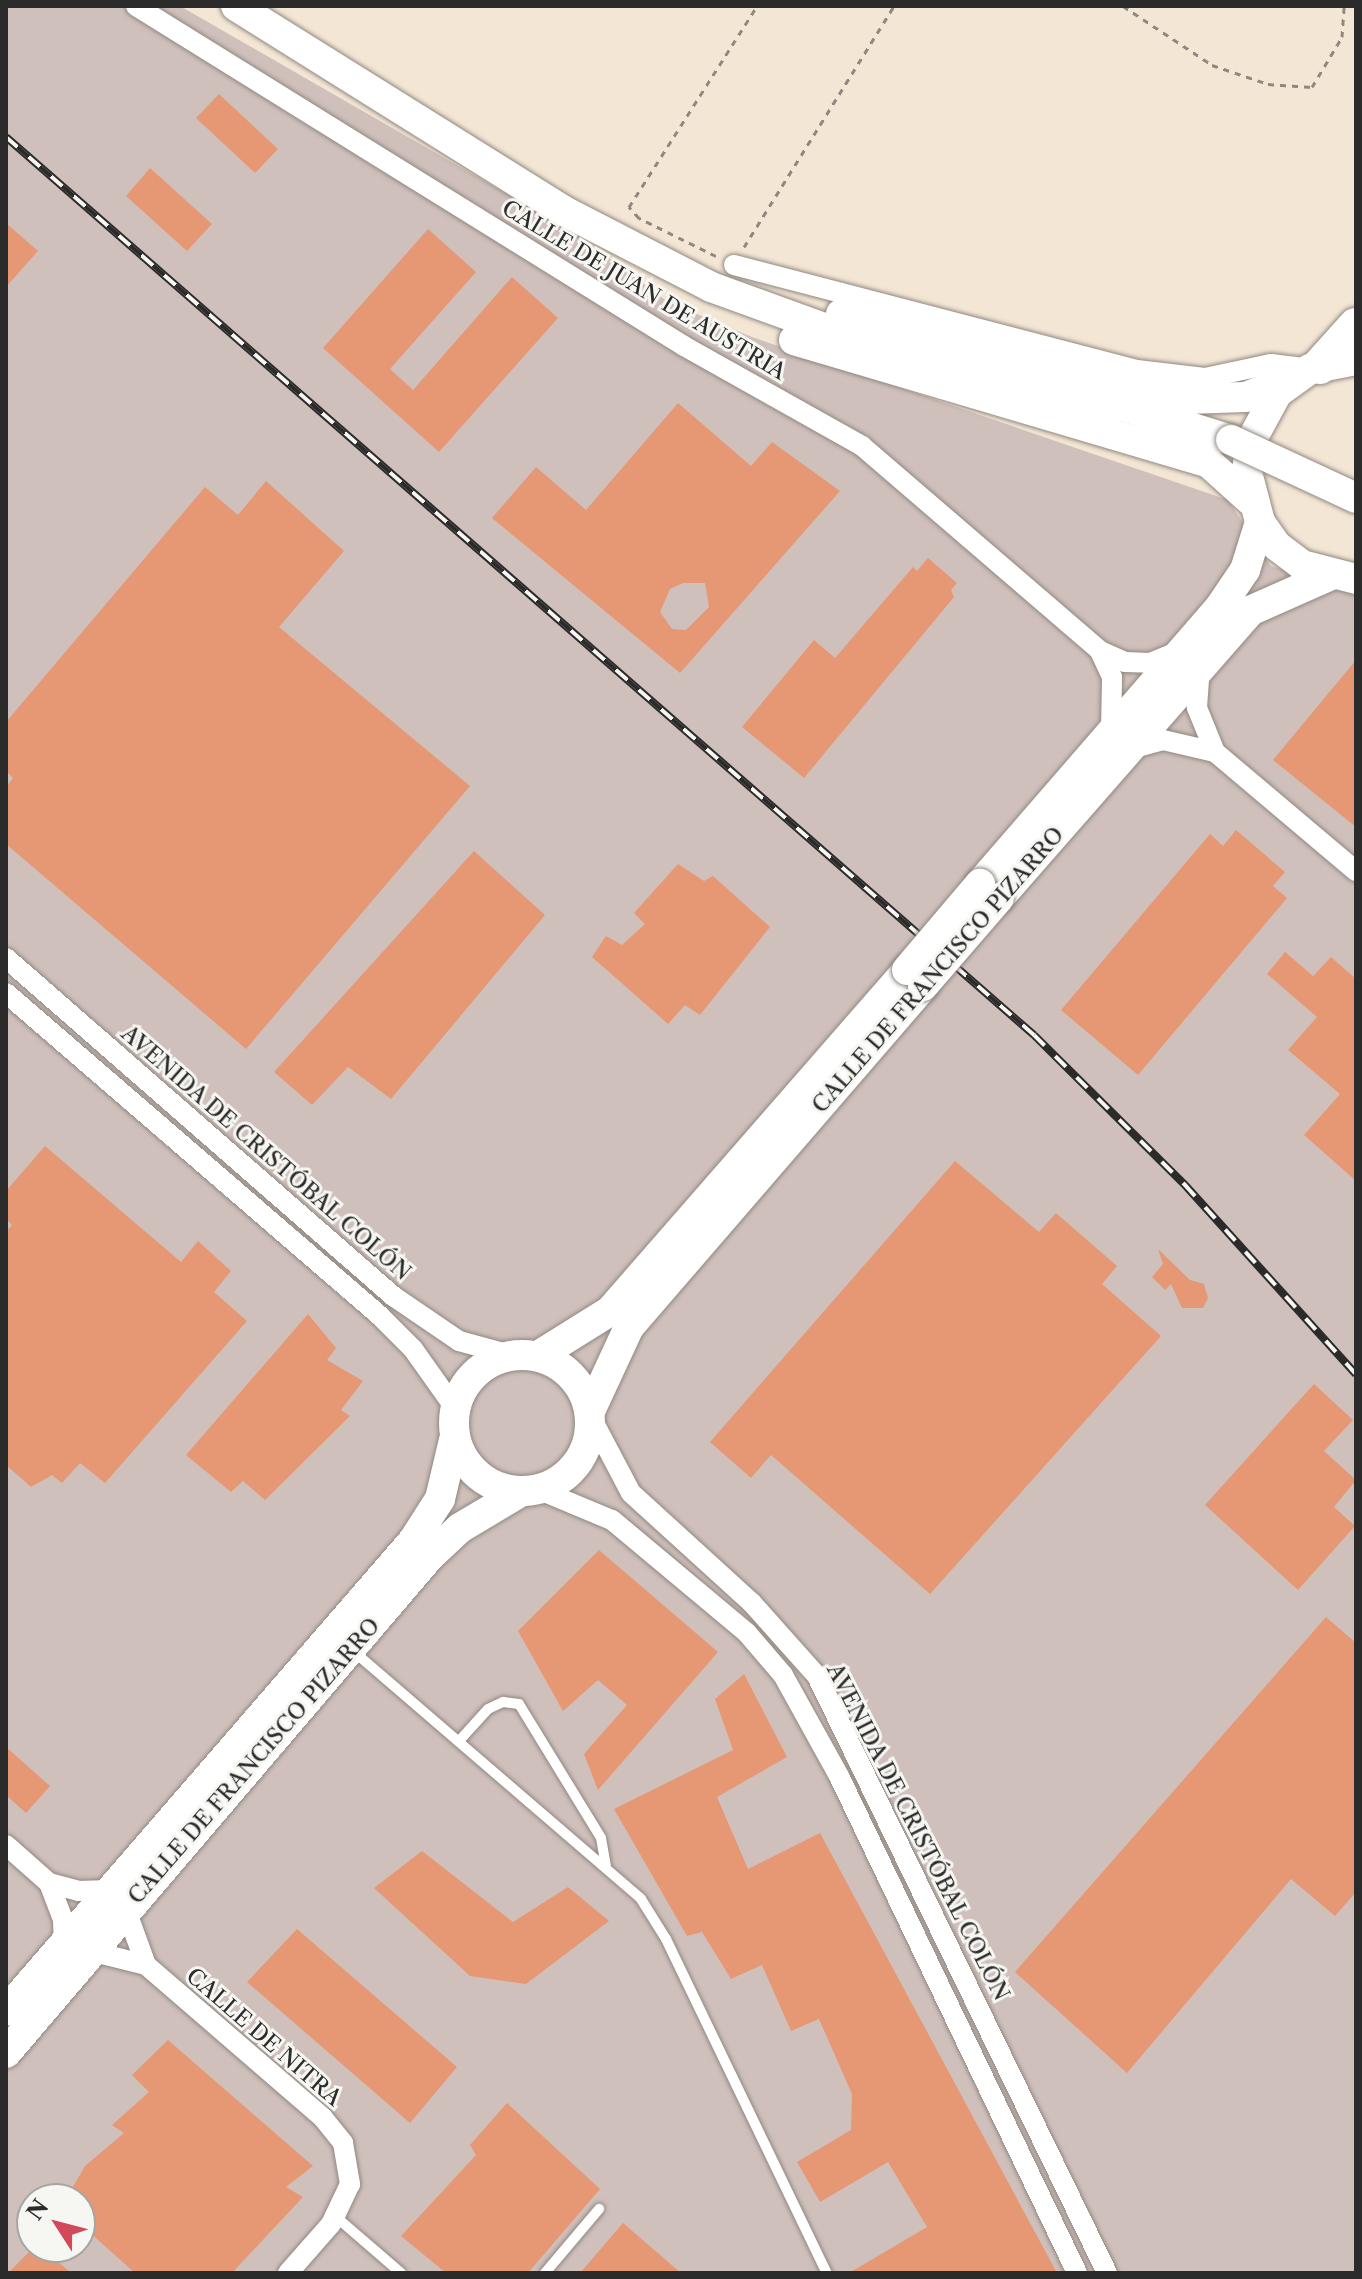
<!DOCTYPE html>
<html>
<head>
<meta charset="utf-8">
<style>
	body { margin:0 }
	#map { position:relative; width:1362px; height:2279px; overflow:hidden; background:#f4e6d4; font-family:"Libre Caslon Text",serif }
	div>[style] { position:absolute }
	.industrial>* { inset:0; background:#d0c0bc }
	.building>* { inset:0; background:#e69774 }
	.path>* { height:3px; margin-top:-1.5px; transform-origin:0; background:repeating-linear-gradient(90deg,#908880 0 6px,transparent 0 12px) }
	.roads { filter:drop-shadow(0 0 2px #908880) drop-shadow(0 0 2px #908880) }
	.lane>* { height:10px; margin:-5px; padding:0 5px; transform-origin:5px; border-radius:5px; background:#fff }
	.street>* { height:20px; margin:-10px; padding:0 10px; transform-origin:10px; border-radius:10px; background:#fff }
	.primary>* { height:30px; margin:-15px; padding:0 15px; transform-origin:15px; border-radius:15px; background:#fff }
	.primary>.ring { margin:-15px; padding:0; box-sizing:content-box; background:none; border:30px solid #fff; border-radius:50% }
	.highway>* { height:36px; margin:-18px; padding:0 18px; transform-origin:18px; border-radius:18px; background:#fff }
	.rail>* { height:8px; margin-top:-4px; transform-origin:0; background:repeating-linear-gradient(90deg,#f6f6f2 0 15px,#2b2b2b 0 30px); box-sizing:border-box; border-block:2px solid #2b2b2b }
	.bridges { filter:drop-shadow(0 0 2px #908880) drop-shadow(0 0 2px #908880) }
	.primary-bridge>* { height:30px; margin:-15px; padding:0 15px; transform-origin:15px; border-radius:15px; background:#fff }
	span { translate:-50% -50%; white-space:nowrap; text-align:center; line-height:1.15; -webkit-text-stroke:6px #f6f6f2; paint-order:stroke }
	.street-label { font-size:22px; color:#2b2b2b }
	.frame { position:absolute; inset:0; border:8px solid #2b2b2b; pointer-events:none }
	.north { position:absolute; left:16px; top:2183px; width:80px; height:80px; box-sizing:border-box; background:#f6f6f2; border:2px solid #a5a5a2; border-radius:50%; rotate:306deg; font-size:22px; font-weight:700; line-height:32px; text-align:center; color:#2b2b2b }
	.north::after { content:''; display:block; margin:auto; width:28px; height:36px; background:#d1495b; clip-path:polygon(50% 0,100% 100%,50% 72%,0 100%) }
</style>
</head>
<body>
<div id="map">
	<div class="industrial">
		<i style="clip-path:polygon(evenodd,6px 6px,180px 6px,578px 235px,668px 302px,752px 337px,1228px 500px,1271px 566px,1356px 591px,1356px 2273px,6px 2273px,6px 6px,32px 2199px,80px 2199px,80px 2247px,32px 2247px,32px 2199px)"></i>
	</div>
	<div class="building">
		<i style="clip-path:polygon(219px 94px,278px 149px,255px 173px,196px 118px)"></i>
		<i style="clip-path:polygon(150px 168px,212px 224px,187px 251px,126px 196px)"></i>
		<i style="clip-path:polygon(6px 223px,38px 251px,6px 287px)"></i>
		<i style="clip-path:polygon(428px 229px,476px 272px,390px 369px,413px 390px,512px 277px,558px 318px,439px 452px,323px 348px)"></i>
		<i style="clip-path:polygon(evenodd,678px 403px,751px 466px,772px 442px,840px 491px,680px 673px,492px 518px,536px 467px,586px 510px,678px 403px,683px 583px,705px 583px,709px 607px,686px 630px,672px 629px,660px 612px,670px 589px,683px 583px)"></i>
		<i style="clip-path:polygon(266px 481px,344px 551px,279px 627px,470px 786px,246px 1049px,6px 844px,6px 787px,13px 778px,6px 771px,6px 722px,205px 487px,238px 515px)"></i>
		<i style="clip-path:polygon(928px 558px,957px 583px,951px 590px,954px 597px,804px 778px,742px 727px,814px 640px,835px 658px,913px 567px,917px 571px)"></i>
		<i style="clip-path:polygon(1356px 660px,1356px 827px,1273px 760px)"></i>
		<i style="clip-path:polygon(1236px 830px,1285px 872px,1273px 886px,1287px 898px,1138px 1075px,1061px 1010px,1210px 834px,1223px 846px)"></i>
		<i style="clip-path:polygon(474px 851px,545px 915px,391px 1099px,348px 1067px,312px 1105px,274px 1072px)"></i>
		<i style="clip-path:polygon(678px 864px,704px 881px,713px 876px,770px 927px,700px 1015px,685px 1005px,668px 1024px,592px 957px,606px 936px,622px 945px,645px 924px,634px 913px)"></i>
		<i style="clip-path:polygon(1285px 952px,1313px 976px,1331px 957px,1356px 979px,1356px 1181px,1304px 1135px,1340px 1094px,1288px 1050px,1317px 1017px,1267px 974px)"></i>
		<i style="clip-path:polygon(45px 1146px,181px 1262px,198px 1241px,231px 1271px,214px 1292px,247px 1321px,105px 1483px,80px 1463px,62px 1483px,52px 1475px,31px 1487px,6px 1465px,6px 1232px,12px 1225px,6px 1219px,6px 1191px)"></i>
		<i style="clip-path:polygon(955px 1161px,1039px 1232px,1056px 1213px,1117px 1266px,1102px 1284px,1161px 1336px,930px 1594px,771px 1455px,751px 1478px,710px 1442px)"></i>
		<i style="clip-path:polygon(1158px 1249px,1190px 1280px,1204px 1284px,1208px 1298px,1203px 1308px,1182px 1308px,1171px 1284px,1165px 1290px,1152px 1277px,1163px 1264px)"></i>
		<i style="clip-path:polygon(308px 1314px,336px 1348px,327px 1360px,363px 1381px,341px 1410px,350px 1416px,265px 1500px,243px 1481px,231px 1492px,186px 1455px)"></i>
		<i style="clip-path:polygon(1314px 1384px,1353px 1420px,1324px 1451px,1356px 1480px,1334px 1507px,1355px 1526px,1298px 1590px,1205px 1505px)"></i>
		<i style="clip-path:polygon(599px 1550px,718px 1652px,598px 1790px,584px 1754px,627px 1705px,598px 1680px,563px 1711px,518px 1631px)"></i>
		<i style="clip-path:polygon(1326px 1617px,1356px 1643px,1356px 1892px,1335px 1916px,1291px 1879px,1127px 2073px,1015px 1972px)"></i>
		<i style="clip-path:polygon(744px 1674px,787px 1757px,717px 1797px,748px 1869px,820px 1833px,1057px 2273px,849px 2273px,927px 2227px,888px 2162px,820px 2202px,797px 2162px,851px 2130px,852px 2094px,819px 2019px,791px 2031px,762px 1965px,731px 1979px,702px 1932px,687px 1936px,614px 1809px,733px 1750px,715px 1699px)"></i>
		<i style="clip-path:polygon(6px 1747px,50px 1786px,26px 1813px,6px 1795px)"></i>
		<i style="clip-path:polygon(422px 1851px,513px 1922px,568px 1887px,609px 1921px,526px 1984px,470px 1976px,374px 1888px)"></i>
		<i style="clip-path:polygon(297px 1929px,457px 2067px,410px 2123px,247px 1982px)"></i>
		<i style="clip-path:polygon(168px 2040px,313px 2166px,286px 2187px,303px 2197px,232px 2273px,135px 2273px,80px 2224px,80px 2199px,66px 2199px,85px 2166px,124px 2133px,112px 2125px,149px 2092px,132px 2075px)"></i>
		<i style="clip-path:polygon(507px 2103px,600px 2189px,528px 2273px,446px 2273px,401px 2236px,476px 2155px,470px 2145px)"></i>
		<i style="clip-path:polygon(623px 2223px,681px 2273px,580px 2273px)"></i>
		<i style="clip-path:polygon(34px 2247px,41px 2247px,71px 2273px,8px 2273px)"></i>
	</div>
	<div class="path">
		<i style="left:1123px;top:6px;width:107px;rotate:33.5deg"></i>
		<i style="left:1212px;top:65px;width:59px;rotate:18.7deg"></i>
		<i style="left:1268px;top:84px;width:44px;rotate:3.9deg"></i>
		<i style="left:1312px;top:87px;width:58px;rotate:-59deg"></i>
		<i style="left:1342px;top:37px;width:31px;rotate:-86deg"></i>
		<i style="left:744px;top:247px;width:284px;rotate:-58.1deg"></i>
		<i style="left:716px;top:256px;width:86px;rotate:-153.7deg"></i>
		<i style="left:639px;top:218px;width:15px;rotate:-132deg"></i>
		<i style="left:629px;top:207px;width:238px;rotate:-57.5deg"></i>
	</div>
	<div class="roads">
		<div class="lane">
			<i style="left:352px;top:1650px;width:381px;rotate:40.7deg"></i>
			<i style="left:641px;top:1899px;width:47px;rotate:58deg"></i>
			<i style="left:666px;top:1939px;width:371px;rotate:64.3deg"></i>
			<i style="left:459px;top:1741px;width:43px;rotate:-47.8deg"></i>
			<i style="left:488px;top:1709px;width:17px;rotate:-25deg"></i>
			<i style="left:503px;top:1702px;width:16px;rotate:7deg"></i>
			<i style="left:519px;top:1704px;width:157px;rotate:58.5deg"></i>
			<i style="left:601px;top:1838px;width:28px;rotate:80deg"></i>
			<i style="left:335px;top:2216px;width:87px;rotate:40.8deg"></i>
			<i style="left:545px;top:2273px;width:84px;rotate:-49.8deg"></i>
		</div>
		<div class="street">
			<i style="left:136px;top:6px;width:645px;rotate:31.82deg"></i>
			<i style="left:684px;top:346px;width:204px;rotate:29.3deg"></i>
			<i style="left:862px;top:446px;width:314px;rotate:40.7deg"></i>
			<i style="left:734px;top:265px;width:416px;rotate:14.6deg"></i>
			<i style="left:1137px;top:370px;width:68px;rotate:6.7deg"></i>
			<i style="left:1205px;top:378px;width:67px;rotate:-12deg"></i>
			<i style="left:1271px;top:364px;width:39px;rotate:7deg"></i>
			<i style="left:1111px;top:731px;width:54px;rotate:-88.9deg"></i>
			<i style="left:1112px;top:677px;width:29px;rotate:-115deg"></i>
			<i style="left:1100px;top:651px;width:27px;rotate:24deg"></i>
			<i style="left:1125px;top:662px;width:25px;rotate:2deg"></i>
			<i style="left:1150px;top:663px;width:29px;rotate:-22deg"></i>
			<i style="left:1130px;top:749px;width:34px;rotate:-15deg"></i>
			<i style="left:1163px;top:740px;width:53px;rotate:13deg"></i>
			<i style="left:1215px;top:752px;width:48px;rotate:-112.2deg"></i>
			<i style="left:1197px;top:708px;width:39px;rotate:-86deg"></i>
			<i style="left:1215px;top:752px;width:185px;rotate:40.2deg"></i>
			<i style="left:6px;top:958px;width:514px;rotate:41.13deg"></i>
			<i style="left:393px;top:1296px;width:80px;rotate:34.3deg"></i>
			<i style="left:459px;top:1341px;width:54px;rotate:15.1deg"></i>
			<i style="left:6px;top:993px;width:494px;rotate:40.8deg"></i>
			<i style="left:380px;top:1316px;width:47px;rotate:45deg"></i>
			<i style="left:413px;top:1349px;width:72px;rotate:54.6deg"></i>
			<i style="left:593px;top:1421px;width:81px;rotate:62.2deg"></i>
			<i style="left:631px;top:1493px;width:164px;rotate:42.3deg"></i>
			<i style="left:752px;top:1603px;width:98px;rotate:48.3deg"></i>
			<i style="left:817px;top:1676px;width:664px;rotate:64.09deg"></i>
			<i style="left:535px;top:1488px;width:83px;rotate:22.6deg"></i>
			<i style="left:612px;top:1520px;width:176px;rotate:39.9deg"></i>
			<i style="left:747px;top:1633px;width:55px;rotate:49.4deg"></i>
			<i style="left:783px;top:1675px;width:115px;rotate:61deg"></i>
			<i style="left:839px;top:1776px;width:551px;rotate:64.41deg"></i>
			<i style="left:6px;top:1845px;width:57px;rotate:41.5deg"></i>
			<i style="left:49px;top:1883px;width:30px;rotate:15deg"></i>
			<i style="left:78px;top:1891px;width:32px;rotate:-2deg"></i>
			<i style="left:49px;top:1883px;width:40px;rotate:69deg"></i>
			<i style="left:63px;top:1920px;width:23px;rotate:88deg"></i>
			<i style="left:126px;top:1910px;width:59px;rotate:70deg"></i>
			<i style="left:90px;top:1951px;width:58px;rotate:14deg"></i>
			<i style="left:146px;top:1965px;width:234px;rotate:40.8deg"></i>
			<i style="left:323px;top:2118px;width:32px;rotate:51deg"></i>
			<i style="left:343px;top:2143px;width:42px;rotate:80.3deg"></i>
			<i style="left:350px;top:2184px;width:44px;rotate:115.4deg"></i>
			<i style="left:331px;top:2224px;width:65px;rotate:131.3deg"></i>
		</div>
		<div class="primary">
			<i style="left:236px;top:6px;width:385px;rotate:32deg"></i>
			<i style="left:562px;top:210px;width:168px;rotate:27.3deg"></i>
			<i style="left:711px;top:287px;width:132px;rotate:19.9deg"></i>
			<i style="left:835px;top:332px;width:296px;rotate:14.5deg"></i>
			<i style="left:1122px;top:406px;width:114px;rotate:17.3deg"></i>
			<i style="left:841px;top:314px;width:356px;rotate:13.8deg"></i>
			<i style="left:1187px;top:399px;width:58px;rotate:-2deg"></i>
			<i style="left:1245px;top:397px;width:51px;rotate:-20.6deg"></i>
			<i style="left:794px;top:340px;width:433px;rotate:16.5deg"></i>
			<i style="left:1209px;top:463px;width:57px;rotate:42.1deg"></i>
			<i style="left:1356px;top:360px;width:47px;rotate:168.9deg"></i>
			<i style="left:1310px;top:369px;width:41px;rotate:144deg"></i>
			<i style="left:1277px;top:393px;width:57px;rotate:118.4deg"></i>
			<i style="left:1250px;top:443px;width:29px;rotate:96deg"></i>
			<i style="left:1247px;top:472px;width:52px;rotate:75.4deg"></i>
			<i style="left:1260px;top:522px;width:29px;rotate:55deg"></i>
			<i style="left:1277px;top:546px;width:31px;rotate:37deg"></i>
			<i style="left:1302px;top:565px;width:56px;rotate:14.5deg"></i>
			<i style="left:980px;top:884px;width:367px;rotate:-49.1deg"></i>
			<i style="left:1220px;top:607px;width:45px;rotate:-56deg"></i>
			<i style="left:1245px;top:570px;width:50px;rotate:-72.6deg"></i>
			<i style="left:999px;top:898px;width:381px;rotate:-48.8deg"></i>
			<i style="left:1250px;top:611px;width:86px;rotate:-23.9deg"></i>
			<i class="ring" style="left:454px;top:1355px;width:106px;height:106px"></i>
			<i style="left:538px;top:1356px;width:85px;rotate:-32deg"></i>
			<i style="left:610px;top:1311px;width:452px;rotate:-48.9deg"></i>
			<i style="left:591px;top:1409px;width:90px;rotate:-65.1deg"></i>
			<i style="left:629px;top:1327px;width:450px;rotate:-49.2deg"></i>
			<i style="left:6px;top:2011px;width:622px;rotate:-49.11deg"></i>
			<i style="left:413px;top:1541px;width:50px;rotate:-57.3deg"></i>
			<i style="left:440px;top:1499px;width:61px;rotate:-76.7deg"></i>
			<i style="left:6px;top:2053px;width:652px;rotate:-49.54deg"></i>
			<i style="left:429px;top:1557px;width:42px;rotate:-43.1deg"></i>
			<i style="left:460px;top:1528px;width:72px;rotate:-30.8deg"></i>
		</div>
		<div class="highway">
			<i style="left:1320px;top:366px;width:54px;rotate:-48deg"></i>
		</div>
	</div>
	<div class="rail">
		<i style="left:6px;top:137px;width:1365px;rotate:41.14deg"></i>
		<i style="left:1034px;top:1035px;width:213px;rotate:44.8deg"></i>
		<i style="left:1185px;top:1185px;width:255px;rotate:47.9deg"></i>
	</div>
	<div class="bridges">
		<div class="primary-bridge">
			<i style="left:1231px;top:440px;width:138px;rotate:24.9deg"></i>
			<i style="left:907px;top:970px;width:113px;rotate:-49.7deg"></i>
			<i style="left:923px;top:986px;width:116px;rotate:-49.2deg"></i>
		</div>
	</div>
	<div class="street-label">
		<span style="left:644px;top:290px;rotate:31deg">CALLE DE JUAN DE AUSTRIA</span>
		<span style="left:938px;top:970px;rotate:-49deg">CALLE DE FRANCISCO PIZARRO</span>
		<span style="left:266px;top:1153px;rotate:41deg">AVENIDA DE CRISTÓBAL COLÓN</span>
		<span style="left:254px;top:1761px;rotate:-49deg">CALLE DE FRANCISCO PIZARRO</span>
		<span style="left:918px;top:1832px;rotate:63deg">AVENIDA DE CRISTÓBAL COLÓN</span>
		<span style="left:264px;top:2037px;rotate:41deg">CALLE DE NITRA</span>
	</div>
	<div class="frame"></div>
	<div class="north">N</div>
</div>
</body>
</html>
